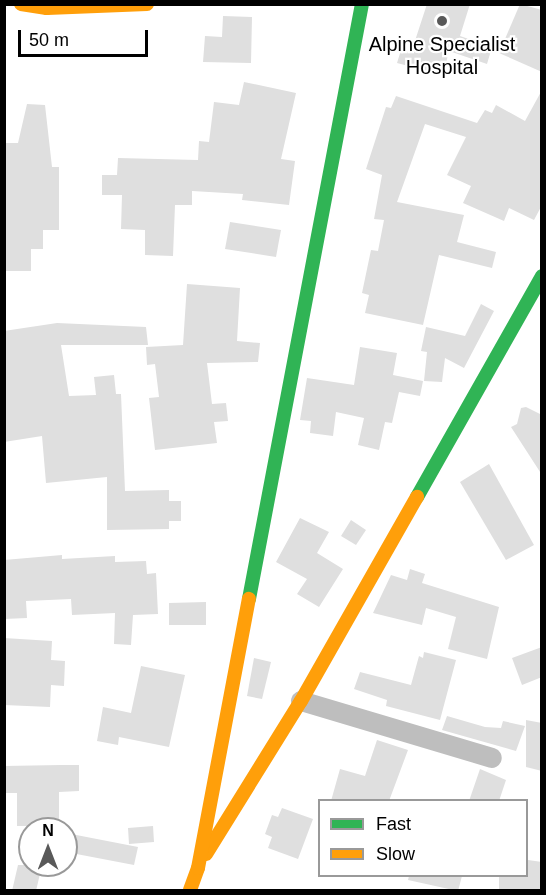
<!DOCTYPE html>
<html>
<head>
<meta charset="utf-8">
<style>
	body { margin:0 }
	#map { position:relative; width:546px; height:895px; overflow:hidden; background:#fff; font-family:Helvetica,sans-serif }
	div>[style] { position:absolute }
	.building>* { inset:0; background:#dfdfdf }
	.street>* { height:20px; margin:-10px; padding:0 10px; transform-origin:10px; border-radius:10px; background:#bebebe }
	.fast>* { height:14px; margin:-7px; padding:0 7px; transform-origin:7px; border-radius:7px; background:#30b455 }
	.slow>* { height:14px; margin:-7px; padding:0 7px; transform-origin:7px; border-radius:7px; background:#ff9f0a }
	.dots>* { width:16px; height:16px; translate:-50% -50%; box-sizing:border-box; border:3px solid #fff; border-radius:50% }
	span { translate:-50% -50%; white-space:nowrap; text-align:center; line-height:1.15; -webkit-text-stroke:4.5px #fff; paint-order:stroke }
	.poi-label { font-size:20px; color:#000 }
	.frame { position:absolute; inset:0; border:6px solid #000; pointer-events:none }
	.legend { position:absolute; left:318px; top:799px; width:210px; height:78px; box-sizing:border-box; background:#fff; border:2px solid #999; margin:0; padding:8px 10px; list-style:none; font-size:18px; color:#000 }
	.legend li { display:flex; align-items:center; gap:12px; height:30px }
	.legend b { width:30px; border:2px solid #999 }
	.north { position:absolute; left:18px; top:817px; width:60px; height:60px; box-sizing:border-box; background:#fff; border:2px solid #999; border-radius:50%; rotate:0deg; font-size:16px; font-weight:700; line-height:24px; text-align:center; color:#000 }
	.north::after { content:''; display:block; margin:auto; width:21px; height:27px; background:#595959; clip-path:polygon(50% 0,100% 100%,50% 72%,0 100%) }
	.scale { position:absolute; left:18px; top:30px; width:130px; height:27px; box-sizing:border-box; border:3px solid #000; border-top:0; padding-left:8px; font-size:18px; line-height:21px; white-space:nowrap; color:#000; -webkit-text-stroke:4px #fff; paint-order:stroke }
</style>
</head>
<body>
<div id="map">
	<div class="building">
		<i style="clip-path:polygon(427px 4px,470px 4px,460px 36px,492px 47px,487px 64px,449px 51px,443px 75px,397px 63px,401px 50px,411px 53px)"></i>
		<i style="clip-path:polygon(520px 4px,542px 10px,542px 72px,499px 53px)"></i>
		<i style="clip-path:polygon(223px 16px,252px 17px,251px 63px,203px 62px,205px 36px,222px 37px)"></i>
		<i style="clip-path:polygon(244px 82px,296px 93px,281px 159px,295px 161px,289px 205px,242px 200px,243px 194px,192px 191px,192px 205px,175px 205px,173px 256px,145px 255px,145px 230px,121px 229px,122px 195px,102px 195px,102px 175px,117px 175px,118px 158px,198px 160px,199px 141px,209px 142px,214px 102px,239px 105px)"></i>
		<i style="clip-path:polygon(542px 90px,542px 205px,534px 220px,509px 208px,504px 221px,463px 203px,471px 186px,447px 175px,466px 137px,425px 124px,397px 202px,464px 215px,457px 242px,496px 252px,492px 268px,439px 255px,423px 325px,365px 313px,369px 295px,362px 293px,371px 250px,378px 251px,384px 220px,374px 219px,382px 175px,366px 169px,386px 107px,391px 108px,396px 96px,477px 123px,485px 110px,492px 113px,496px 105px,525px 121px)"></i>
		<i style="clip-path:polygon(27px 104px,45px 105px,52px 167px,59px 167px,59px 230px,43px 230px,43px 249px,31px 249px,31px 271px,4px 271px,4px 143px,18px 143px)"></i>
		<i style="clip-path:polygon(230px 222px,281px 230px,276px 257px,225px 249px)"></i>
		<i style="clip-path:polygon(187px 284px,240px 288px,237px 341px,260px 343px,258px 362px,207px 363px,212px 404px,226px 403px,228px 421px,214px 422px,217px 443px,155px 450px,149px 398px,159px 397px,155px 364px,147px 365px,146px 347px,183px 345px)"></i>
		<i style="clip-path:polygon(481px 304px,494px 311px,464px 368px,445px 358px,442px 382px,424px 381px,427px 352px,421px 351px,426px 327px,465px 336px)"></i>
		<i style="clip-path:polygon(57px 323px,146px 327px,148px 345px,61px 345px,69px 396px,96px 395px,94px 377px,114px 375px,116px 394px,121px 394px,125px 491px,169px 490px,169px 501px,181px 501px,181px 521px,169px 521px,169px 529px,107px 530px,107px 477px,46px 483px,42px 436px,4px 442px,4px 331px)"></i>
		<i style="clip-path:polygon(360px 347px,397px 353px,393px 375px,423px 381px,420px 396px,399px 392px,392px 423px,385px 422px,379px 450px,358px 445px,364px 418px,336px 412px,333px 436px,310px 433px,311px 421px,300px 420px,307px 378px,354px 385px)"></i>
		<i style="clip-path:polygon(526px 407px,542px 415px,542px 475px,511px 427px,517px 424px,521px 408px)"></i>
		<i style="clip-path:polygon(489px 464px,534px 545px,506px 560px,460px 482px)"></i>
		<i style="clip-path:polygon(300px 518px,329px 532px,317px 553px,343px 569px,319px 607px,297px 594px,307px 579px,276px 562px)"></i>
		<i style="clip-path:polygon(351px 520px,366px 530px,356px 545px,341px 536px)"></i>
		<i style="clip-path:polygon(62px 555px,62px 559px,115px 556px,115px 562px,146px 561px,147px 574px,156px 573px,158px 614px,133px 615px,131px 645px,114px 644px,115px 613px,72px 615px,71px 599px,26px 601px,27px 618px,4px 619px,4px 560px)"></i>
		<i style="clip-path:polygon(410px 569px,425px 574px,422px 583px,499px 607px,487px 659px,448px 649px,456px 617px,426px 608px,422px 625px,373px 613px,391px 575px,407px 580px)"></i>
		<i style="clip-path:polygon(206px 602px,206px 625px,169px 625px,169px 603px)"></i>
		<i style="clip-path:polygon(4px 638px,52px 641px,51px 660px,65px 661px,64px 686px,51px 685px,50px 707px,4px 705px)"></i>
		<i style="clip-path:polygon(542px 647px,542px 677px,522px 685px,512px 658px)"></i>
		<i style="clip-path:polygon(424px 652px,456px 660px,440px 720px,386px 706px,387px 700px,354px 689px,360px 672px,411px 685px,419px 656px,423px 658px)"></i>
		<i style="clip-path:polygon(254px 658px,271px 662px,262px 699px,247px 696px)"></i>
		<i style="clip-path:polygon(141px 666px,185px 675px,169px 747px,119px 737px,118px 745px,97px 741px,103px 707px,131px 713px)"></i>
		<i style="clip-path:polygon(447px 716px,485px 727px,501px 728px,503px 721px,525px 726px,516px 751px,442px 730px)"></i>
		<i style="clip-path:polygon(526px 720px,542px 723px,542px 771px,526px 767px)"></i>
		<i style="clip-path:polygon(377px 740px,408px 750px,389px 801px,331px 801px,340px 769px,365px 776px)"></i>
		<i style="clip-path:polygon(61px 765px,79px 765px,79px 791px,59px 792px,59px 826px,17px 826px,17px 793px,4px 793px,4px 766px)"></i>
		<i style="clip-path:polygon(480px 769px,506px 780px,499px 801px,469px 801px)"></i>
		<i style="clip-path:polygon(282px 808px,313px 819px,298px 859px,268px 848px,272px 837px,265px 834px,272px 815px,278px 817px)"></i>
		<i style="clip-path:polygon(153px 826px,154px 842px,129px 844px,128px 828px)"></i>
		<i style="clip-path:polygon(66px 833px,138px 847px,134px 865px,66px 852px)"></i>
		<i style="clip-path:polygon(528px 860px,542px 862px,542px 891px,499px 891px,499px 876px,526px 876px)"></i>
		<i style="clip-path:polygon(18px 865px,42px 865px,36px 891px,12px 891px)"></i>
		<i style="clip-path:polygon(409px 876px,462px 876px,458px 891px,408px 880px)"></i>
	</div>
	<div class="street">
		<i style="left:301px;top:701px;width:199px;rotate:16.6deg"></i>
	</div>
	<div class="fast">
		<i style="left:417px;top:497px;width:254px;rotate:-60.5deg"></i>
		<i style="left:249px;top:599px;width:606px;rotate:-79.25deg"></i>
	</div>
	<div class="slow">
		<i style="left:21px;top:4px;width:26px;rotate:9deg"></i>
		<i style="left:47px;top:8px;width:100px;rotate:-2.3deg"></i>
		<i style="left:206px;top:854px;width:180px;rotate:-58.2deg"></i>
		<i style="left:301px;top:701px;width:235px;rotate:-60.4deg"></i>
		<i style="left:190px;top:890px;width:23px;rotate:-70deg"></i>
		<i style="left:198px;top:868px;width:274px;rotate:-79.3deg"></i>
	</div>
	<div class="dots">
		<i style="left:442px;top:21px;background:#595959"></i>
	</div>
	<div class="poi-label">
		<span style="left:442px;top:56px">Alpine Specialist<br>Hospital</span>
	</div>
	<div class="frame"></div>
	<ul class="legend">
	<li><b style="height:8px;background:#30b455"></b>Fast</li>
	<li><b style="height:8px;background:#ff9f0a"></b>Slow</li>
	</ul>
	<div class="north">N</div>
	<div class="scale">50 m</div>
</div>
</body>
</html>
